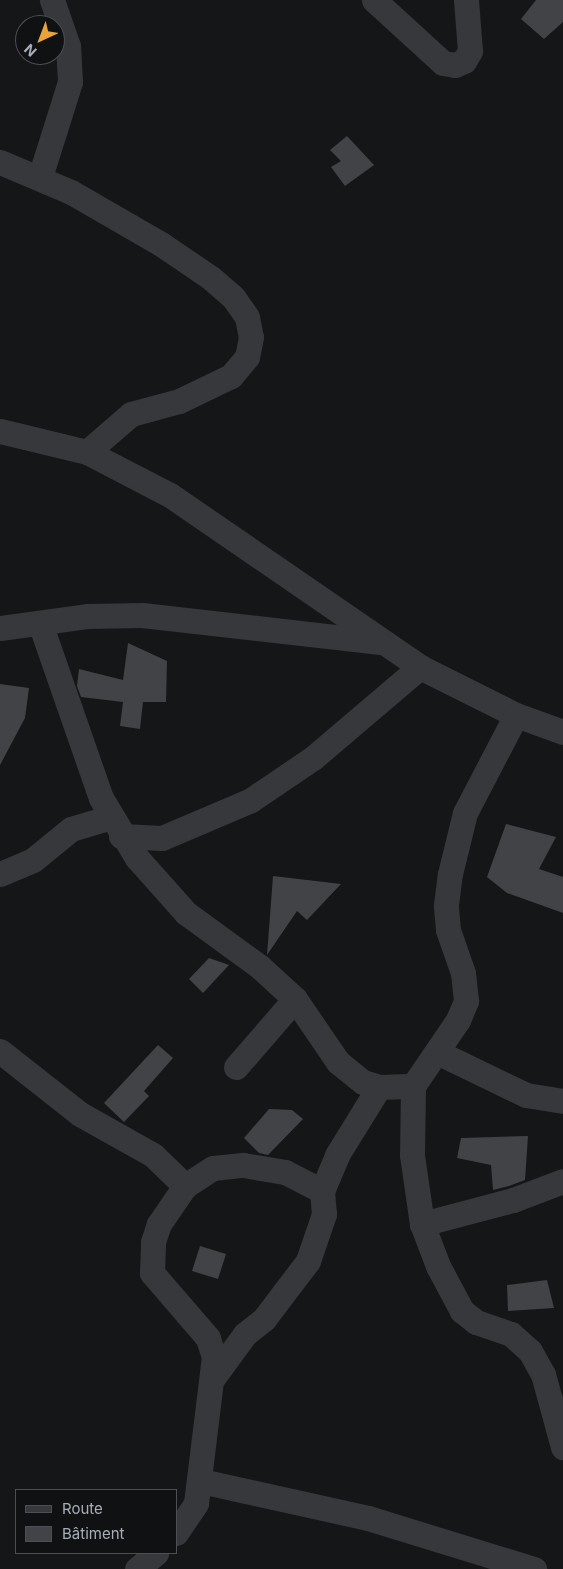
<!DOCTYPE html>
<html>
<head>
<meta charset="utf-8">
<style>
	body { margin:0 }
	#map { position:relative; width:563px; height:1569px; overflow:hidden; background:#151617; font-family:Inter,sans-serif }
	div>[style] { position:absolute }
	.building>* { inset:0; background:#424347 }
	.minor>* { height:25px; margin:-12.5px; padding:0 12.5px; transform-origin:12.5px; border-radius:12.5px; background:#37383c }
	span { translate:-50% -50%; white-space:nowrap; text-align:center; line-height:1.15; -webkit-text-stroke:5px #101112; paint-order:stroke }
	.legend { position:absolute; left:15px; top:1489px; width:162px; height:65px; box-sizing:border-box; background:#101112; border:1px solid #4d4f54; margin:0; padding:6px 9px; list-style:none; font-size:15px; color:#a8adb7 }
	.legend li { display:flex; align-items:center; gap:10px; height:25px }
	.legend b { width:25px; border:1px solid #4d4f54 }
	.north { position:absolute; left:15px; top:15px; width:50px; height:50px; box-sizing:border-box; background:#101112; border:1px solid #4d4f54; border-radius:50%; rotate:223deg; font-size:14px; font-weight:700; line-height:20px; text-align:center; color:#a8adb7 }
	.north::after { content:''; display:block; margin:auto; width:18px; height:22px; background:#eaa33b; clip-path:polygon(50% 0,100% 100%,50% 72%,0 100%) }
</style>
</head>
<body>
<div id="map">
	<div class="building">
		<i style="clip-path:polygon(536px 0,563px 0,563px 22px,544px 39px,521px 19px)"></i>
		<i style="clip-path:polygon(347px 136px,374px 165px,345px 186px,331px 167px,341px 161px,330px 150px)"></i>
		<i style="clip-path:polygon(128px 643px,167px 661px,166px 702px,143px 702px,140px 729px,120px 726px,123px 702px,81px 697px,77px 686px,79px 669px,123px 680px)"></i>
		<i style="clip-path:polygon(0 684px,29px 688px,25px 718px,0 765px)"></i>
		<i style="clip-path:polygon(506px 824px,556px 837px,539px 869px,563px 877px,563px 913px,507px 893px,487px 877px)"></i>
		<i style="clip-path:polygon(273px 876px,341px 884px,307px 920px,297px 911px,267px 955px)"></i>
		<i style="clip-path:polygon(209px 958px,229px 965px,203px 993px,189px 979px)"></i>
		<i style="clip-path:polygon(158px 1045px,173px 1058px,144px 1091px,149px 1096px,124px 1122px,104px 1103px)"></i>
		<i style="clip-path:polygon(269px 1109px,292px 1110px,303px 1119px,268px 1155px,259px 1153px,244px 1138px)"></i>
		<i style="clip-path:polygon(528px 1136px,525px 1180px,509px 1186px,493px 1190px,491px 1165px,457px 1158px,461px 1138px)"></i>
		<i style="clip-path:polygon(200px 1246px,226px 1254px,218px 1279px,192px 1271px)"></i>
		<i style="clip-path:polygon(547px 1280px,554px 1308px,508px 1311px,507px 1285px)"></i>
	</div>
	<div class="minor">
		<i style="left:374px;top:0;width:93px;rotate:42.4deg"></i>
		<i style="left:443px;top:63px;width:12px;rotate:9deg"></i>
		<i style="left:455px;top:65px;width:10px;rotate:-24deg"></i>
		<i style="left:464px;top:61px;width:12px;rotate:-59deg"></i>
		<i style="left:470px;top:51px;width:51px;rotate:-94.5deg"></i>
		<i style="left:0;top:162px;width:77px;rotate:22.9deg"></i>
		<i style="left:71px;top:192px;width:104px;rotate:30deg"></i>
		<i style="left:161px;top:244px;width:60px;rotate:34.2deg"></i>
		<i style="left:211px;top:278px;width:29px;rotate:41deg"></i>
		<i style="left:233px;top:297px;width:24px;rotate:55deg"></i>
		<i style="left:247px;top:317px;width:20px;rotate:79deg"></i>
		<i style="left:251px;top:337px;width:20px;rotate:101deg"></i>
		<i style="left:247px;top:357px;width:25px;rotate:130deg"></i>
		<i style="left:231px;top:376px;width:58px;rotate:154.3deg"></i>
		<i style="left:179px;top:401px;width:50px;rotate:164.8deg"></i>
		<i style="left:131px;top:414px;width:58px;rotate:139.2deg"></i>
		<i style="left:40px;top:177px;width:100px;rotate:-72.5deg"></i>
		<i style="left:70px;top:82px;width:36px;rotate:-93deg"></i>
		<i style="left:68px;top:46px;width:49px;rotate:-109.2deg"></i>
		<i style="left:0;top:431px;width:89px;rotate:13.6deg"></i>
		<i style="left:87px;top:452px;width:93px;rotate:27.4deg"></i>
		<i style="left:170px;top:495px;width:303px;rotate:34.5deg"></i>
		<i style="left:420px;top:667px;width:107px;rotate:26.6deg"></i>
		<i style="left:516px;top:715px;width:50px;rotate:19.9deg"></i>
		<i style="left:40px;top:623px;width:185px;rotate:70.8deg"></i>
		<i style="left:101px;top:798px;width:70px;rotate:59deg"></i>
		<i style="left:137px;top:858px;width:74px;rotate:48.3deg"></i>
		<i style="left:186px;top:913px;width:92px;rotate:36.1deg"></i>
		<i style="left:260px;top:967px;width:47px;rotate:42.4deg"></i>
		<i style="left:295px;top:999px;width:76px;rotate:55.7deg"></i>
		<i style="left:338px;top:1062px;width:32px;rotate:39deg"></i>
		<i style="left:363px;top:1082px;width:17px;rotate:17deg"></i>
		<i style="left:379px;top:1087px;width:34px;rotate:-2deg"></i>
		<i style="left:413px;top:1086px;width:80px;rotate:-55.7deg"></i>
		<i style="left:458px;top:1020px;width:21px;rotate:-67deg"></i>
		<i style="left:466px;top:1001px;width:28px;rotate:-96deg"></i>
		<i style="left:463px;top:973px;width:46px;rotate:-109.2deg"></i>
		<i style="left:448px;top:930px;width:25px;rotate:-95deg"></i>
		<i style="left:446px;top:905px;width:31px;rotate:-83deg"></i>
		<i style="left:450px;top:874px;width:63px;rotate:-76.2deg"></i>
		<i style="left:465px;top:813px;width:110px;rotate:-62.5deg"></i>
		<i style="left:0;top:628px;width:89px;rotate:-7.8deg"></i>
		<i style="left:88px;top:616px;width:54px;rotate:-1.1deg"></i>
		<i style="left:142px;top:615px;width:238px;rotate:6.5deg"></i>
		<i style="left:121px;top:836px;width:41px;rotate:2.8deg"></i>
		<i style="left:162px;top:838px;width:97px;rotate:-23.1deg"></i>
		<i style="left:251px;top:800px;width:75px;rotate:-34.1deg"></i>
		<i style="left:313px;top:758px;width:140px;rotate:-40.4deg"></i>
		<i style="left:0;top:874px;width:36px;rotate:-23deg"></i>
		<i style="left:33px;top:860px;width:49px;rotate:-39.2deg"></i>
		<i style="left:71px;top:829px;width:42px;rotate:-16.7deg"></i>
		<i style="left:0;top:1051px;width:102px;rotate:38.2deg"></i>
		<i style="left:80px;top:1114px;width:84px;rotate:29.3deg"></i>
		<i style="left:153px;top:1155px;width:45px;rotate:44.1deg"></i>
		<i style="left:185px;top:1186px;width:33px;rotate:-33deg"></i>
		<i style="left:213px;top:1168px;width:30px;rotate:-6deg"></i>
		<i style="left:243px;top:1165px;width:43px;rotate:9.5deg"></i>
		<i style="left:285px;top:1172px;width:42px;rotate:27.2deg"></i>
		<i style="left:437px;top:1052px;width:99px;rotate:25.8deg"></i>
		<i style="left:526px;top:1095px;width:37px;rotate:9deg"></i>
		<i style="left:236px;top:1067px;width:90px;rotate:-49.1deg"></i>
		<i style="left:413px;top:1086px;width:69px;rotate:90.8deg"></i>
		<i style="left:412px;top:1155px;width:70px;rotate:81.8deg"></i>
		<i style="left:422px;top:1224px;width:45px;rotate:69.1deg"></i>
		<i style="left:438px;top:1266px;width:51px;rotate:61.9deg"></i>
		<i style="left:462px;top:1311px;width:18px;rotate:38deg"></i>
		<i style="left:476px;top:1322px;width:37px;rotate:19deg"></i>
		<i style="left:511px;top:1334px;width:25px;rotate:42deg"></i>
		<i style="left:530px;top:1351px;width:26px;rotate:61deg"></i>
		<i style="left:543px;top:1374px;width:76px;rotate:74.7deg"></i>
		<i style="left:422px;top:1224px;width:94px;rotate:-14.8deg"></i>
		<i style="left:513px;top:1200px;width:53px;rotate:-20.8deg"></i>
		<i style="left:213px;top:1378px;width:54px;rotate:-54deg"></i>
		<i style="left:245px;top:1334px;width:24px;rotate:-38deg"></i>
		<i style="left:264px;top:1319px;width:73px;rotate:-52.8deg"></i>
		<i style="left:308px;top:1261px;width:50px;rotate:-71.2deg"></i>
		<i style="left:324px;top:1214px;width:23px;rotate:-95deg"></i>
		<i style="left:322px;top:1191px;width:39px;rotate:-67deg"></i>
		<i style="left:337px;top:1155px;width:80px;rotate:-58.3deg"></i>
		<i style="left:201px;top:1481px;width:171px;rotate:12.5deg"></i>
		<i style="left:368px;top:1518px;width:174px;rotate:17.1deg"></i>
		<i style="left:176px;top:1533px;width:36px;rotate:-56deg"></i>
		<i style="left:196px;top:1503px;width:147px;rotate:-83deg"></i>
		<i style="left:214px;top:1357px;width:20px;rotate:-108deg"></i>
		<i style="left:208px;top:1338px;width:86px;rotate:-130.7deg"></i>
		<i style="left:152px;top:1273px;width:31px;rotate:-88deg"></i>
		<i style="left:153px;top:1242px;width:19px;rotate:-72deg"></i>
		<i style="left:159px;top:1224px;width:46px;rotate:-55.6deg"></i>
		<i style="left:137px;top:1569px;width:25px;rotate:-40deg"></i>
	</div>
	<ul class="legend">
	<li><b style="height:6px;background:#37383c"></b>Route</li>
	<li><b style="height:14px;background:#424347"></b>Bâtiment</li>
	</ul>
	<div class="north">N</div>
</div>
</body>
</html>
